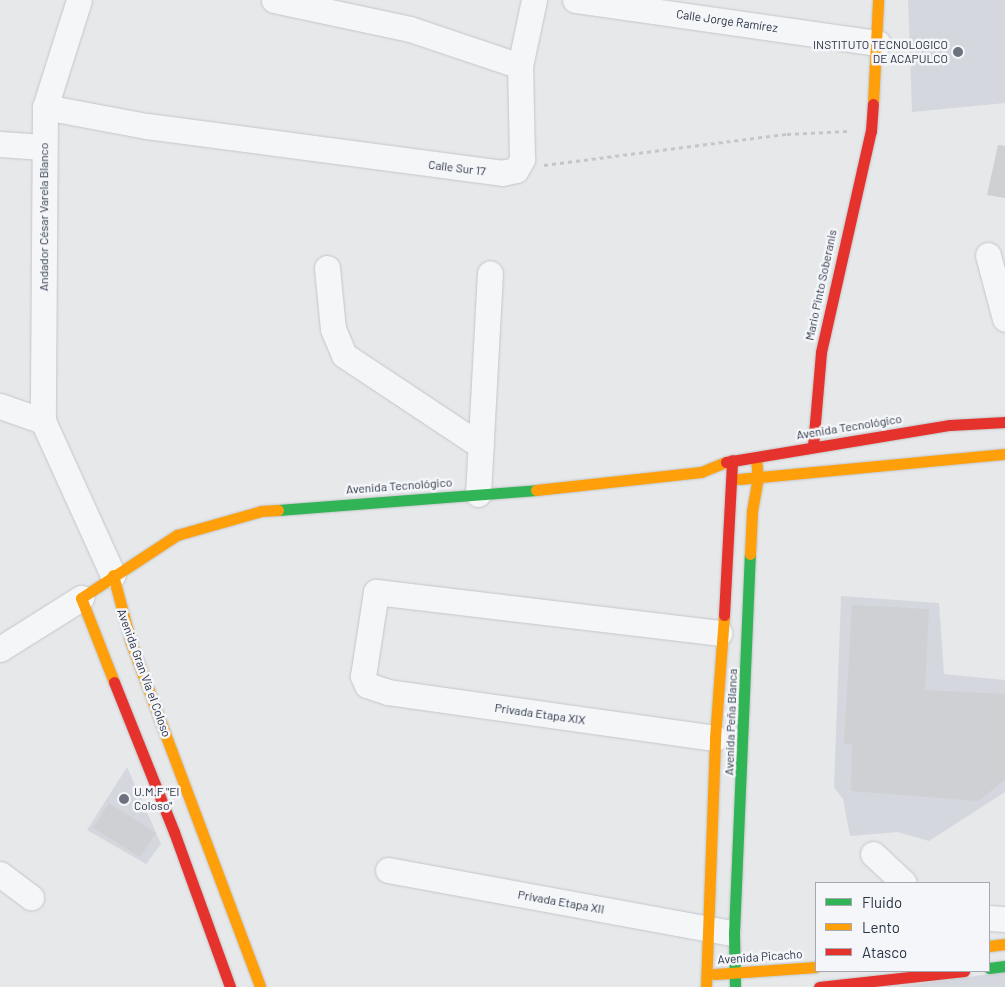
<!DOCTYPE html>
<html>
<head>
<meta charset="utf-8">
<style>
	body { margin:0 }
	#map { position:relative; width:1005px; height:987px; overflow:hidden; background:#e6e8ea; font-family:Barlow,sans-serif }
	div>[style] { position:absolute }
	.built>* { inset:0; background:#d4d7dd }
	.building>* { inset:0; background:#ced0d3 }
	.path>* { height:3px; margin-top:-1.5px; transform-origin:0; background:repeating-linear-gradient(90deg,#c5c6ca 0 4px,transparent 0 8px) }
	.roads { filter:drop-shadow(0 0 1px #c4c6c8) drop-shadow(0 0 1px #c4c6c8) }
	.street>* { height:25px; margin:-12.5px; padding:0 12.5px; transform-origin:12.5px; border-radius:12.5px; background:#f5f6f7 }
	.fast>* { height:11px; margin:-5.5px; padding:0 5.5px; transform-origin:5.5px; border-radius:5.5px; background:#30b455 }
	.slow>* { height:11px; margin:-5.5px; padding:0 5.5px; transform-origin:5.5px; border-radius:5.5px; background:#ff9f0a }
	.jam>* { height:11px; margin:-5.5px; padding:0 5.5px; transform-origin:5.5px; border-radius:5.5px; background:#e5322d }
	.dots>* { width:14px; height:14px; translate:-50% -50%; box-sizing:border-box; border:2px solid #f4f6f9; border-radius:50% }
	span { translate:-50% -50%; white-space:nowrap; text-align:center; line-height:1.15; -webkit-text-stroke:5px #f4f6f9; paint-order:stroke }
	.street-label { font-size:12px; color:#2b3445 }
	.poi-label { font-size:12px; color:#2b3445 }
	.right { translate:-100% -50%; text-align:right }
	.left { translate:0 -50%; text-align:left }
	.legend { position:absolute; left:815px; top:882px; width:175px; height:90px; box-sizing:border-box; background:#f4f6f9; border:1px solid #a4a8b1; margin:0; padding:6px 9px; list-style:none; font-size:15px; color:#2b3445 }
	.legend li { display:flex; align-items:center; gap:10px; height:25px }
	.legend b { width:25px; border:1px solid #a4a8b1 }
</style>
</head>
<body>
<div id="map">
	<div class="built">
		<i style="clip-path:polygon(908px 0,1005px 0,1005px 103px,912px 112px)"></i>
		<i style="clip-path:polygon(841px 596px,939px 603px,944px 674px,1005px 680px,1005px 792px,929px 841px,898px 832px,850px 836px,843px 799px,834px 787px)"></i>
		<i style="clip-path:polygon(127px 767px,161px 844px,146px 864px,87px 830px)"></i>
		<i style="clip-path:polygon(1005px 972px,1005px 987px,896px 987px)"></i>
	</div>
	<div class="building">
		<i style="clip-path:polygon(998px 145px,1005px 146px,1005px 198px,987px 195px)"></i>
		<i style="clip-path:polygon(852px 605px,929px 609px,925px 690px,1005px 694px,1005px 780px,978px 801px,851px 791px,852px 744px,844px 744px)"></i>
		<i style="clip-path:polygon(109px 803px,156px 833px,140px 857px,93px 828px)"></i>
	</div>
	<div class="path">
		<i style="left:544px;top:165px;width:245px;rotate:-7.3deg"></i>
		<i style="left:787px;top:134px;width:61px;rotate:-2.8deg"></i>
	</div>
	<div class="roads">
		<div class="street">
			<i style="left:79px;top:0;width:112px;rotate:107.6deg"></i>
			<i style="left:45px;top:107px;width:314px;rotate:90.4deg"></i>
			<i style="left:43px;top:421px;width:169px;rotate:65.6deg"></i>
			<i style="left:274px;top:0;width:139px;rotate:12deg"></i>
			<i style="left:410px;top:29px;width:116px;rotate:18.6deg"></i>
			<i style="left:575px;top:0;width:306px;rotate:8.1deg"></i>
			<i style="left:45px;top:107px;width:104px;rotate:10.6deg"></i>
			<i style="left:147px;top:126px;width:358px;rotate:7.5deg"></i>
			<i style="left:502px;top:173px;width:14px;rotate:-12deg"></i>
			<i style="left:516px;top:170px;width:13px;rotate:-61deg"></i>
			<i style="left:522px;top:159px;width:93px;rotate:-91.2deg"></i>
			<i style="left:520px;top:66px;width:67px;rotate:-78deg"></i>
			<i style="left:0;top:144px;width:43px;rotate:4deg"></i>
			<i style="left:988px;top:255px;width:66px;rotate:75.1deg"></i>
			<i style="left:327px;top:268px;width:61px;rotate:84.4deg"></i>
			<i style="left:333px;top:329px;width:28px;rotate:67deg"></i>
			<i style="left:344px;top:355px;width:164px;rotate:33.6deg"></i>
			<i style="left:0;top:406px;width:46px;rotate:19.2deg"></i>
			<i style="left:478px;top:494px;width:221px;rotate:-86.9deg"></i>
			<i style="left:0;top:649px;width:96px;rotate:-32.2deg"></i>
			<i style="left:715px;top:738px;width:330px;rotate:-172deg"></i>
			<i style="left:388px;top:692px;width:22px;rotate:-162deg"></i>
			<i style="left:367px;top:685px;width:10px;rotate:-114deg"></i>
			<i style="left:363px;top:676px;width:85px;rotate:-81.2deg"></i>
			<i style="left:376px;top:592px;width:346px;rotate:6.8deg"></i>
			<i style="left:873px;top:854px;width:42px;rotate:43.1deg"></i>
			<i style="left:388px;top:870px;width:345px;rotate:10.4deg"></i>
			<i style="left:0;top:874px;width:39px;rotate:37deg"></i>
			<i style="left:989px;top:918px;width:16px;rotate:4deg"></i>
		</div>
		<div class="fast">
			<i style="left:278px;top:510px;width:259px;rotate:-4.4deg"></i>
			<i style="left:989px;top:968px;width:16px;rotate:-7deg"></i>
			<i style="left:735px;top:987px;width:54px;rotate:-91.1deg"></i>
			<i style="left:734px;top:933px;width:379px;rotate:-87.6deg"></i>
		</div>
		<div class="slow">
			<i style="left:873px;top:104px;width:104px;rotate:-87.2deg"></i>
			<i style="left:739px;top:479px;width:267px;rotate:-5.4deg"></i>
			<i style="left:536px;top:490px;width:166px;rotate:-6.2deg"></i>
			<i style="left:701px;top:472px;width:27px;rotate:-22deg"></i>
			<i style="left:750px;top:554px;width:43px;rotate:-87.3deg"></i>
			<i style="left:752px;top:511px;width:34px;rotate:-80deg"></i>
			<i style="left:758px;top:478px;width:20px;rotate:-96deg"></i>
			<i style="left:113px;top:575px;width:70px;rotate:75.2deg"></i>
			<i style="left:131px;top:643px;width:367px;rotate:69.4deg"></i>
			<i style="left:114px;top:682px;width:90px;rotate:-111.4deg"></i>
			<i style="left:81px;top:598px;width:115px;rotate:-33.3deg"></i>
			<i style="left:177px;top:535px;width:87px;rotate:-15.9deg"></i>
			<i style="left:261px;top:511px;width:17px;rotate:-3deg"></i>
			<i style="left:989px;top:946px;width:16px;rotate:-7deg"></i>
			<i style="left:715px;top:974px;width:101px;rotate:-4deg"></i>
			<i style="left:706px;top:987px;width:249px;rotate:-87.9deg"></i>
			<i style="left:715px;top:738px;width:123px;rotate:-85.8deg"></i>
		</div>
		<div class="jam">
			<i style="left:813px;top:446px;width:94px;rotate:-85.1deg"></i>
			<i style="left:821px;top:352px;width:227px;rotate:-77.3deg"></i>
			<i style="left:871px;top:131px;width:27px;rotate:-86deg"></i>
			<i style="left:726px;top:462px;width:227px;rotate:-9.4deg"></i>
			<i style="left:950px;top:425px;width:55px;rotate:-3.1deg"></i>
			<i style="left:724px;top:615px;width:155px;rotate:-87deg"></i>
			<i style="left:114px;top:682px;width:162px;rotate:68.2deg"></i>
			<i style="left:174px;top:832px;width:165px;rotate:70.1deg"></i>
			<i style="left:819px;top:987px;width:146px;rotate:-6.3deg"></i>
		</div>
	</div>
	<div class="dots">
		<i style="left:958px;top:52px;background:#6c737f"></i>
		<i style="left:124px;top:799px;background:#6c737f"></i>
	</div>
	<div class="street-label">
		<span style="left:727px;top:21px;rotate:8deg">Calle Jorge Ramírez</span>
		<span style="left:457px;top:168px;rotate:7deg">Calle Sur 17</span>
		<span style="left:44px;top:217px;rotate:-90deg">Andador César Varela Blanco</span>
		<span style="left:821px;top:285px;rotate:-78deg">Mario Pinto Soberanis</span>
		<span style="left:849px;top:427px;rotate:-9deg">Avenida Tecnológico</span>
		<span style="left:399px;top:486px;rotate:-4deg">Avenida Tecnológico</span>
		<span style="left:144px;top:673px;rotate:70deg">Avenida Gran Vía el Coloso</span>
		<span style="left:540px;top:714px;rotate:8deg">Privada Etapa XIX</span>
		<span style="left:731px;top:722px;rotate:-88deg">Avenida Peña Blanca</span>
		<span style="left:561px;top:902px;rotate:10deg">Privada Etapa XII</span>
		<span style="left:760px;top:957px;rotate:-4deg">Avenida Picacho</span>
	</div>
	<div class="poi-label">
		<span class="right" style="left:948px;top:52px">INSTITUTO TECNOLOGICO<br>DE ACAPULCO</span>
		<span class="left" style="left:134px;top:799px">U.M.F "El<br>Coloso"</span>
	</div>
	<ul class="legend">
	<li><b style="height:6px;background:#30b455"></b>Fluido</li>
	<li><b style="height:6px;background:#ff9f0a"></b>Lento</li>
	<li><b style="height:6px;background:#e5322d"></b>Atasco</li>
	</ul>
</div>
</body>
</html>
